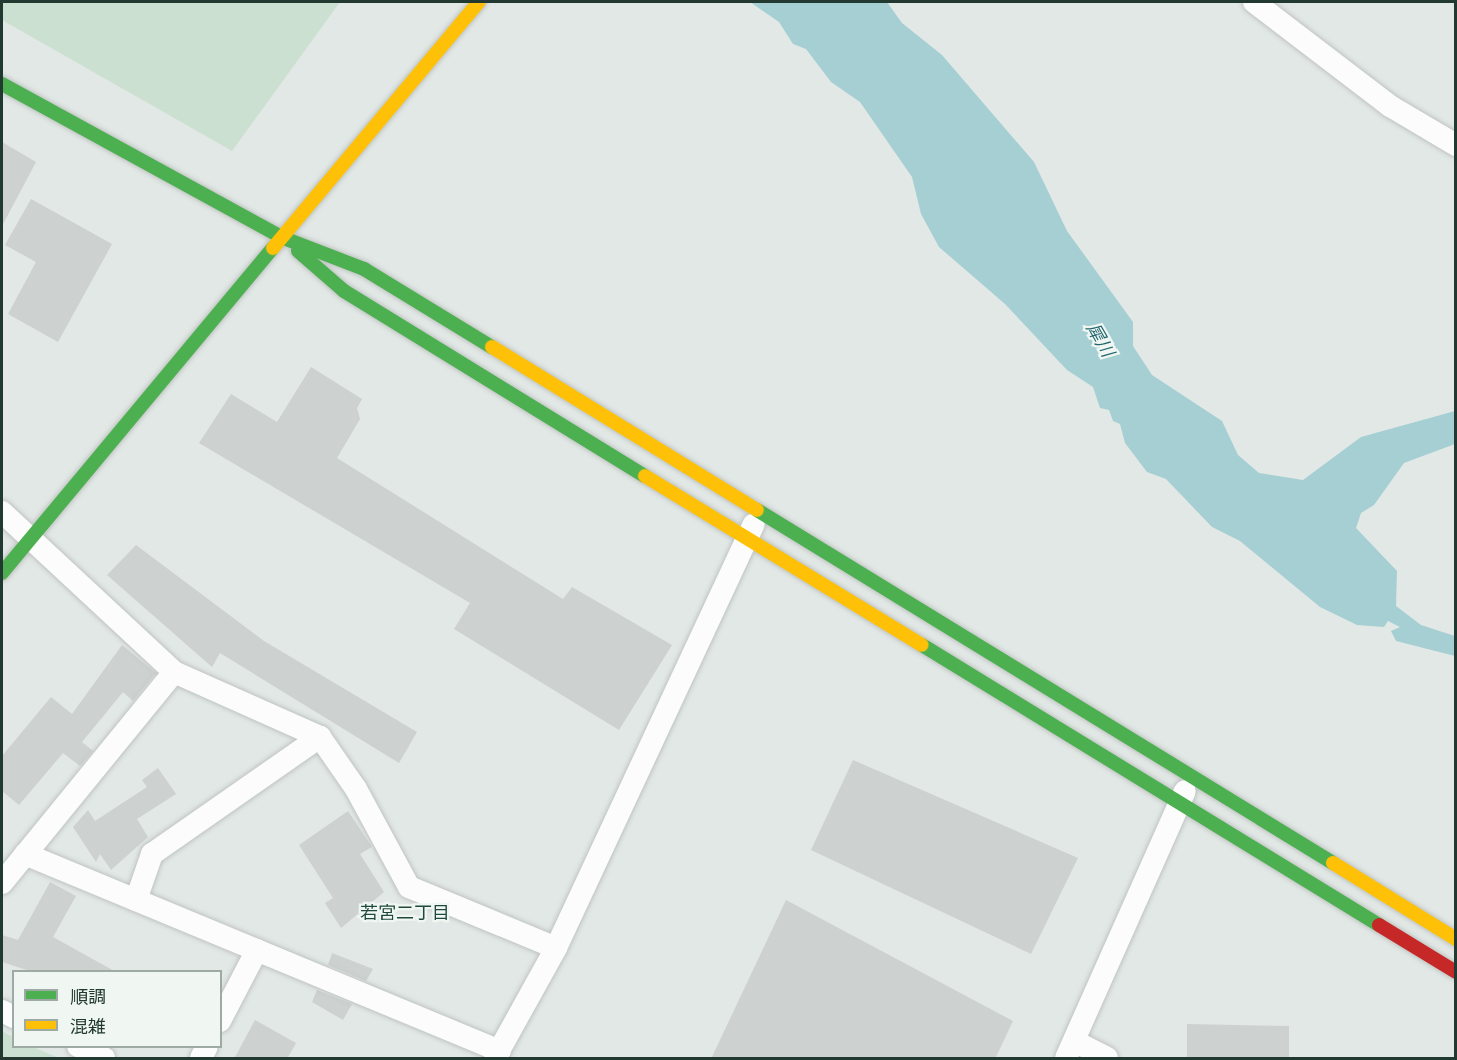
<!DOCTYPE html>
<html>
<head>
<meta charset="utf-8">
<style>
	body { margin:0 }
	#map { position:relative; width:1457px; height:1060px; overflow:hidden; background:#e2e8e5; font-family:Inter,"Noto Sans JP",sans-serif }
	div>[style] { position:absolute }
	.green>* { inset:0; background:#cce0d1 }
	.water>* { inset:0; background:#a6cfd3 }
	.building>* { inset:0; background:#cdd1cf }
	.roads { filter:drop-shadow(0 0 2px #bfc4c2) drop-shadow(0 0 2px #bfc4c2) }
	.street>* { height:22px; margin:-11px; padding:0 11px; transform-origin:11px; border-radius:11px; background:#fbfcfb }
	.fast>* { height:14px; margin:-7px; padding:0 7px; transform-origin:7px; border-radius:7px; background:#4caf50 }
	.slow>* { height:14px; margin:-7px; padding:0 7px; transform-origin:7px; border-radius:7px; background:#ffc107 }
	.jam>* { height:14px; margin:-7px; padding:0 7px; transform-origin:7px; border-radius:7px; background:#c62828 }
	span { translate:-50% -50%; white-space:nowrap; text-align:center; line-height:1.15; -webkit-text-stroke:4.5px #f0f7f3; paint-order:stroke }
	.water-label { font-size:18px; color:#21666f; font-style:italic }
	.neighbourhood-label { font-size:18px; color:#20493d }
	.frame { position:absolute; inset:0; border:3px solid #223931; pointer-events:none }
	.legend { position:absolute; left:12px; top:970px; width:210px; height:78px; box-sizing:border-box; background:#f0f7f3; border:2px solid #9eaba5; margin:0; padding:8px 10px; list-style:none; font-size:18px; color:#223931 }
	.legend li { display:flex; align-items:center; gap:12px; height:30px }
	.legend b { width:30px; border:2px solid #9eaba5 }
</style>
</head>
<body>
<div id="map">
	<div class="green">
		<i style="clip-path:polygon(2px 2px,340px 2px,232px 151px,2px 20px)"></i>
		<i style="clip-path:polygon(2px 1031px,13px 1037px,14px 1046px,33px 1047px,59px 1058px,2px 1058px)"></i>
	</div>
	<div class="water">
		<i style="clip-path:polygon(750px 2px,887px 2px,902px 23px,942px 55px,1034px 162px,1067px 231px,1133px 322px,1133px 346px,1152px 375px,1222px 421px,1238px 455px,1259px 473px,1303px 480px,1361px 437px,1455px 411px,1455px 444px,1404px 463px,1374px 505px,1361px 513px,1356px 528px,1397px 571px,1396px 606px,1421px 625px,1455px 636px,1455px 656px,1396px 641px,1391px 631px,1400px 627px,1388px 621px,1384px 627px,1357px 625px,1320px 607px,1240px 541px,1212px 527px,1166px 479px,1147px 472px,1125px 443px,1120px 424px,1113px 421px,1109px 410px,1100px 408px,1093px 387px,1067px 370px,1005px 304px,939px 247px,921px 214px,912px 177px,860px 102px,831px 82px,806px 49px,793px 44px,779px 22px)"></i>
	</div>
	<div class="building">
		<i style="clip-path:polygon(2px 142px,36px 162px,2px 226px)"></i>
		<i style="clip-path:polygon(31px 199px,112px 244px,58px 342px,8px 314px,36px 262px,5px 245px)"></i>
		<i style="clip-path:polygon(311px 367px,362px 399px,357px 408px,360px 419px,337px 458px,563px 599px,572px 587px,672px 645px,619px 730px,454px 629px,470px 603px,199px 443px,231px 394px,277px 422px)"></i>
		<i style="clip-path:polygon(136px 545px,264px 641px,417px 732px,399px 763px,220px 653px,212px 667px,107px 575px)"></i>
		<i style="clip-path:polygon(122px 645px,156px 673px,133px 701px,123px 692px,82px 742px,93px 751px,80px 766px,63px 753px,19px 805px,2px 791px,2px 756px,51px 697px,72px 714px)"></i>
		<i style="clip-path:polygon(853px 760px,1078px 858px,1031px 954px,811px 850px)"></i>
		<i style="clip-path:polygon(158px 768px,176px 794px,137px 819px,148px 837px,111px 870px,100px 854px,96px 862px,73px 827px,88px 810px,95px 821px,147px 787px,142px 780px)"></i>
		<i style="clip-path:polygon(348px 811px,372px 847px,360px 854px,384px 892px,341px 928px,325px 903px,333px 898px,299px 845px)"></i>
		<i style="clip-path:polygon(50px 882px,76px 896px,53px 937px,116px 972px,33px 972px,2px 962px,2px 935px,18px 940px)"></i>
		<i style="clip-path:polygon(786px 900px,1013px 1021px,995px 1059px,711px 1059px)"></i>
		<i style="clip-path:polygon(332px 953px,373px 969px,366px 981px,328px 965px)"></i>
		<i style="clip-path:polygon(317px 990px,352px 1004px,343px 1020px,312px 1002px)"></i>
		<i style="clip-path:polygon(255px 1020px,296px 1043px,287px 1059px,234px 1059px)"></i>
		<i style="clip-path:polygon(1187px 1024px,1289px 1026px,1289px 1059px,1187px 1059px)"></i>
	</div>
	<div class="roads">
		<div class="street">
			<i style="left:1254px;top:2px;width:171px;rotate:37.4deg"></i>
			<i style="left:1390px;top:106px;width:77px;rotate:30.6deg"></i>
			<i style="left:2px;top:512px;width:235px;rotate:42.9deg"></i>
			<i style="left:174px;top:672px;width:160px;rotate:24deg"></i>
			<i style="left:320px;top:737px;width:63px;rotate:55.3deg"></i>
			<i style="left:356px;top:789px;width:111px;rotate:61.6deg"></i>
			<i style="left:409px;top:887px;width:159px;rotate:22.5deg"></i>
			<i style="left:25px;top:854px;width:514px;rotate:22.53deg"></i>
			<i style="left:2px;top:883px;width:272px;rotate:-50.8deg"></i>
			<i style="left:136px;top:900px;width:49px;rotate:-70.8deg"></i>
			<i style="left:152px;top:854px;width:205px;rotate:-34.9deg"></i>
			<i style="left:2px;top:1011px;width:13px;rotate:27deg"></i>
			<i style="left:220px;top:1021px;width:80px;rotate:-62.5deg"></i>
			<i style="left:1074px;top:1041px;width:37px;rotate:27deg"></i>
			<i style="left:78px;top:1046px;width:29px;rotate:25deg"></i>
			<i style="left:201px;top:1058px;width:13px;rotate:-63deg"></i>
			<i style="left:495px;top:1058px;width:126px;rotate:-61deg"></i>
			<i style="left:556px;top:948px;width:467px;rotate:-65deg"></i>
			<i style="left:1066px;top:1058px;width:292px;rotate:-66deg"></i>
		</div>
		<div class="fast">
			<i style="left:2px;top:84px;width:318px;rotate:28.7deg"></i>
			<i style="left:281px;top:237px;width:89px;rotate:21.1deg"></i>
			<i style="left:364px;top:269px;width:150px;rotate:31.4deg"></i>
			<i style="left:298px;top:251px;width:61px;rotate:41deg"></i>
			<i style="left:344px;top:291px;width:353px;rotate:31.6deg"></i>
			<i style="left:757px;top:510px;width:676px;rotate:31.5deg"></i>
			<i style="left:2px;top:573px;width:423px;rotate:-50.2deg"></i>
			<i style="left:922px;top:645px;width:536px;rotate:31.5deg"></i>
		</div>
		<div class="slow">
			<i style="left:273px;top:248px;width:321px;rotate:-50.1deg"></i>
			<i style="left:492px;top:347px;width:311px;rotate:31.6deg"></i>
			<i style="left:645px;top:476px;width:324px;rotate:31.4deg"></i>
			<i style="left:1333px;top:863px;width:145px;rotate:31.7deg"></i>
		</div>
		<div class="jam">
			<i style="left:1379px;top:925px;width:90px;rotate:31.4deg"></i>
		</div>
	</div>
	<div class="water-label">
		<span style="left:1100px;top:340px;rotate:60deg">犀川</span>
	</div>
	<div class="neighbourhood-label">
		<span style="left:405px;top:913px">若宮二丁目</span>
	</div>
	<div class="frame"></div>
	<ul class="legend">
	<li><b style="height:8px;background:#4caf50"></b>順調</li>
	<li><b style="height:8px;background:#ffc107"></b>混雑</li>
	</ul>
</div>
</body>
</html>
